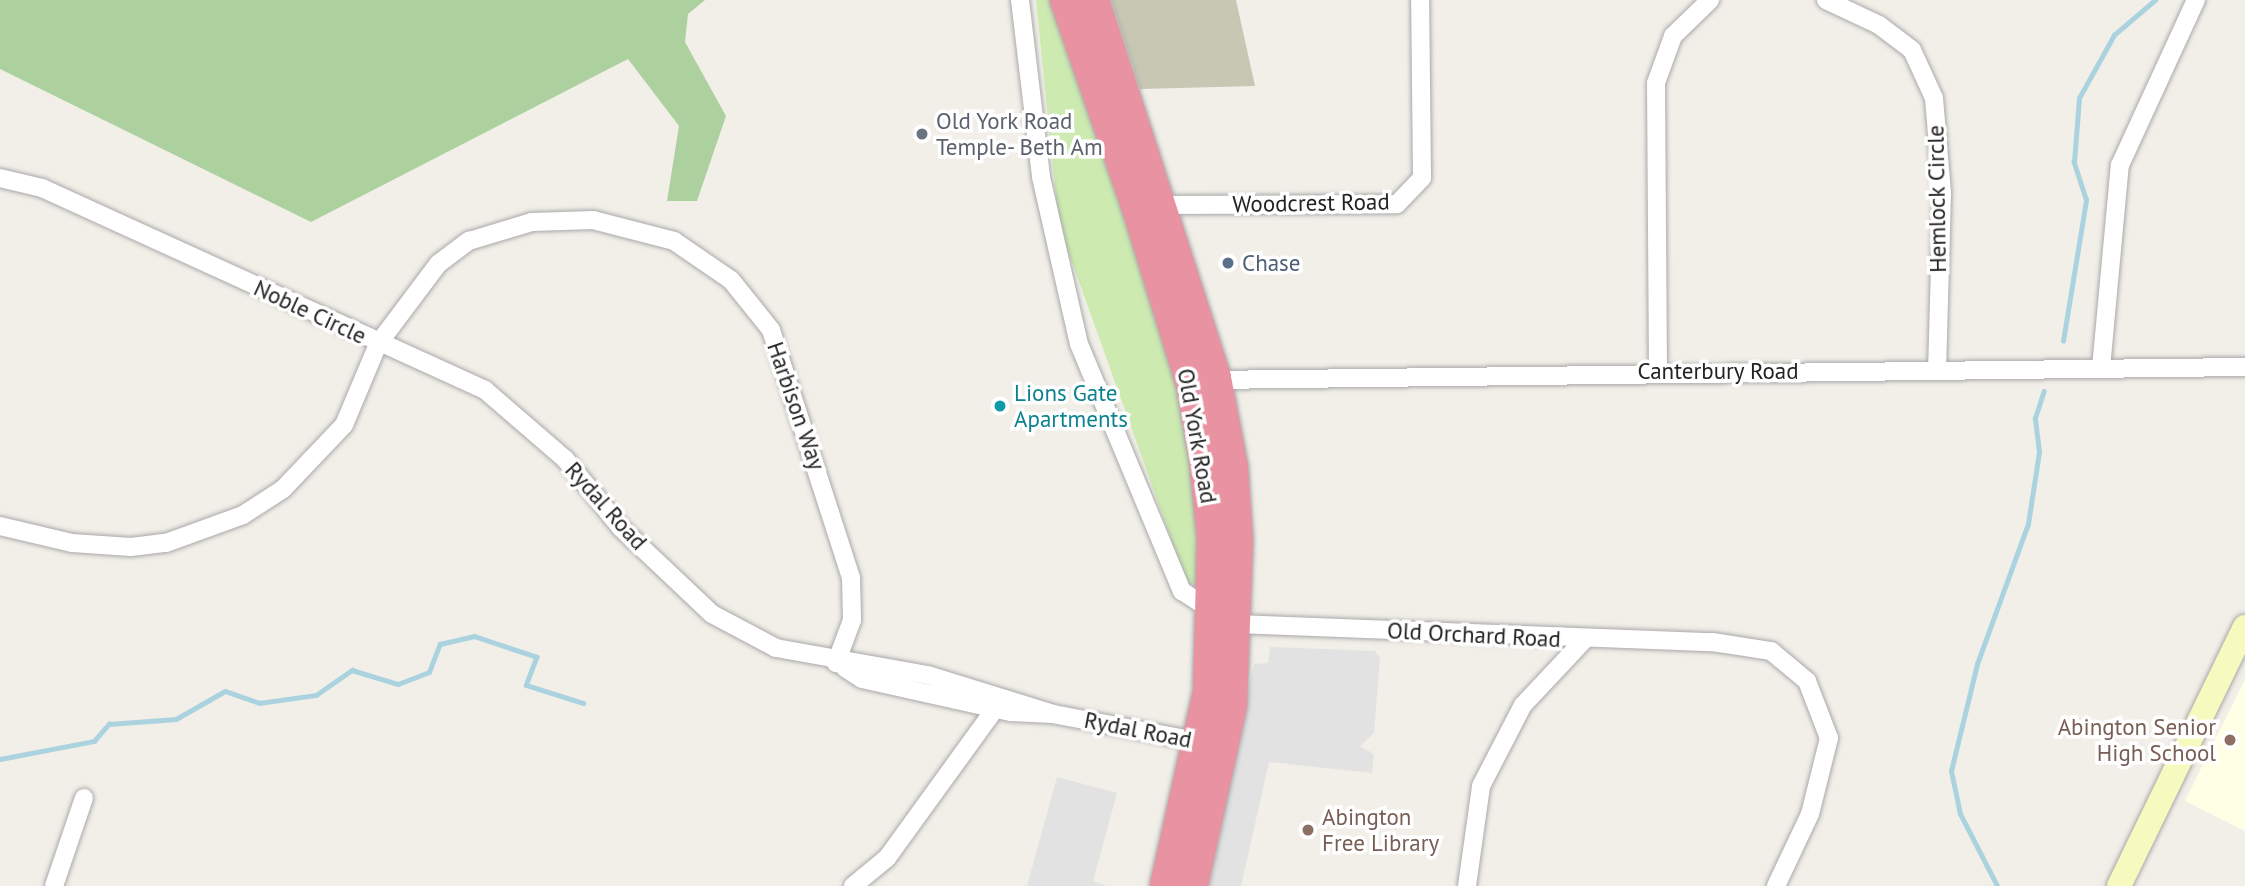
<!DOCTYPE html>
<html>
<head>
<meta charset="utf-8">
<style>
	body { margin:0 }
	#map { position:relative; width:2245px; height:886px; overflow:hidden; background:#f2efe9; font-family:"PT Sans",sans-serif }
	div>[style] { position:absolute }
	.education>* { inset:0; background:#ffffe5 }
	.construction>* { inset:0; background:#c7c7b4 }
	.grass>* { inset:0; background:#cdebb0 }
	.forest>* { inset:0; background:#add19e }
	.parking>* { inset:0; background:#e2e2e2 }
	.stream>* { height:4.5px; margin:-2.25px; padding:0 2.25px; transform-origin:2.25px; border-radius:2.25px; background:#aad3df }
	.roads { filter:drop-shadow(0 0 2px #a9a9a9) drop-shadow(0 0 2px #a9a9a9) }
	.street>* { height:18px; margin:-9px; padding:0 9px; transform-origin:9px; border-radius:9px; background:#fff }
	.secondary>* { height:24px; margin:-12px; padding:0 12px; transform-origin:12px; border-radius:12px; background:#f7fabf }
	.highway>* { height:32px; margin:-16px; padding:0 16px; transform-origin:16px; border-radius:16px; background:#e892a2 }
	.dots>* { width:19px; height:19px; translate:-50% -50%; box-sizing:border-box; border:4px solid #fff; border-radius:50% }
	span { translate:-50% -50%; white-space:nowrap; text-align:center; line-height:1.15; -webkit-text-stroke:7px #fff; paint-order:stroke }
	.worship-label { font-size:23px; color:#5b616d }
	.left { translate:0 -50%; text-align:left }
	.street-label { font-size:23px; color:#222 }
	.service-label { font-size:23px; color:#4e5e75 }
	.culture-label { font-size:23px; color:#0d838f }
	.education-label { font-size:23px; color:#785e54 }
	.right { translate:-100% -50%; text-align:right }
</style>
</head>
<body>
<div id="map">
	<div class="education">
		<i style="clip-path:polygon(2245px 679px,2245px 831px,2185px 801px)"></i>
	</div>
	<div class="construction">
		<i style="clip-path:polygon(1111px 0,1236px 0,1255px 86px,1140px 89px)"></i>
	</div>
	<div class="grass">
		<i style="clip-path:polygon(1036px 0,1060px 0,1182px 380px,1202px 587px,1187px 583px,1059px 226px)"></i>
	</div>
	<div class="forest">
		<i style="clip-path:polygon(0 0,705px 0,688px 14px,685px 42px,726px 116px,697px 201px,667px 201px,679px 126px,628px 59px,311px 222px,0 69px)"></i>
	</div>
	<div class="parking">
		<i style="clip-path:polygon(1270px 647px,1375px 651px,1380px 658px,1374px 733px,1360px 746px,1374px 754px,1372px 773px,1269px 762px,1241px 886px,1210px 886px,1254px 664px,1268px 663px)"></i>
		<i style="clip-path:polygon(1057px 777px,1117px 793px,1093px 881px,1107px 886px,1027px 886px)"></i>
	</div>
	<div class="stream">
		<i style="left:2063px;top:341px;width:143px;rotate:-80.7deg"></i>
		<i style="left:2086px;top:200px;width:40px;rotate:-108deg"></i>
		<i style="left:2074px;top:162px;width:64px;rotate:-85.5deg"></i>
		<i style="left:2079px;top:98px;width:72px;rotate:-60.9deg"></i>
		<i style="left:2114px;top:35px;width:54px;rotate:-40.5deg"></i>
		<i style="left:0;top:759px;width:96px;rotate:-10.8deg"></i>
		<i style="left:94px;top:741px;width:23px;rotate:-49deg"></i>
		<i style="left:109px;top:724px;width:67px;rotate:-4.3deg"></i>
		<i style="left:176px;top:719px;width:56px;rotate:-29.7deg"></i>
		<i style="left:225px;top:691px;width:36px;rotate:19deg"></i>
		<i style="left:259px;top:703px;width:58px;rotate:-8deg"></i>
		<i style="left:316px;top:695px;width:44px;rotate:-34.8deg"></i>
		<i style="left:352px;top:670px;width:48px;rotate:16.9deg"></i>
		<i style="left:398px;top:684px;width:33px;rotate:-21deg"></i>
		<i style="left:429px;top:672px;width:30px;rotate:-69deg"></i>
		<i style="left:440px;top:644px;width:35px;rotate:-13deg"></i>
		<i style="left:474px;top:636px;width:66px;rotate:18.4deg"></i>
		<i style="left:537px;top:657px;width:30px;rotate:111deg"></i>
		<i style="left:526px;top:685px;width:60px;rotate:17.5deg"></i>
		<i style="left:1997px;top:886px;width:81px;rotate:-117.2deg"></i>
		<i style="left:1960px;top:814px;width:44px;rotate:-101.8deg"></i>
		<i style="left:1951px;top:771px;width:110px;rotate:-76.3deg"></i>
		<i style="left:1977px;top:664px;width:149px;rotate:-70deg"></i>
		<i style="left:2028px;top:524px;width:73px;rotate:-81.3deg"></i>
		<i style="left:2039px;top:452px;width:34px;rotate:-97deg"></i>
		<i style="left:2035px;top:418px;width:28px;rotate:-72deg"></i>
	</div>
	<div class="roads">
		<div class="street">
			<i style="left:1020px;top:0;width:178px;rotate:83.2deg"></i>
			<i style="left:1041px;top:177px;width:171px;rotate:77.2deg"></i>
			<i style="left:1079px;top:344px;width:268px;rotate:67.4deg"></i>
			<i style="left:1182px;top:591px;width:38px;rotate:33deg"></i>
			<i style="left:1826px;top:0;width:59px;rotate:25.3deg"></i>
			<i style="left:1879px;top:25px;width:41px;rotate:37.1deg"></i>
			<i style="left:1912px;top:50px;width:53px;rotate:65.4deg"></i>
			<i style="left:1934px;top:98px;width:95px;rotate:85.2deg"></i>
			<i style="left:1942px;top:193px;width:176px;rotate:91.6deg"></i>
			<i style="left:0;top:178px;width:43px;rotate:13.4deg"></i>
			<i style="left:42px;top:188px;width:487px;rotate:24.5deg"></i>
			<i style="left:485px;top:390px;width:106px;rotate:40.8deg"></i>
			<i style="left:565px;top:459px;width:89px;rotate:50.9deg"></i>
			<i style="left:621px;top:528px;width:125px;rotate:43.4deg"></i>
			<i style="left:712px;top:614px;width:72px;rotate:28deg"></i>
			<i style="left:776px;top:648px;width:154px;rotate:10.1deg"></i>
			<i style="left:928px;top:675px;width:131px;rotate:17.3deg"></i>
			<i style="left:1153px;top:205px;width:244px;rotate:-0.2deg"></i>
			<i style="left:1397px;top:204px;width:36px;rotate:-46deg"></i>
			<i style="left:1422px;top:178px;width:178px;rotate:-90.6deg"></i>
			<i style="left:2101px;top:368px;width:204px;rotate:-84.7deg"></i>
			<i style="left:2120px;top:165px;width:182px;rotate:-65.3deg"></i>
			<i style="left:1658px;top:371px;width:288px;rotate:-90.4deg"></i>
			<i style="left:1656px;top:83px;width:50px;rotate:-70.1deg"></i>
			<i style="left:1673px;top:36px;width:52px;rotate:-44.2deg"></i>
			<i style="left:1209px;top:380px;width:1036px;rotate:-0.72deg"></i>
			<i style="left:0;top:526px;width:74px;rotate:13.3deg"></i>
			<i style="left:72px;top:543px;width:59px;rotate:3.9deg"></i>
			<i style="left:131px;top:547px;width:35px;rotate:-7deg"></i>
			<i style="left:166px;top:543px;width:82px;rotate:-20deg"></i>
			<i style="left:243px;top:515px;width:48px;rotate:-33deg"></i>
			<i style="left:283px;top:489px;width:88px;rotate:-46.4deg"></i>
			<i style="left:344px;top:425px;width:88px;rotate:-67.2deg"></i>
			<i style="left:378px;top:344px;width:100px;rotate:-53.1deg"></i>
			<i style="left:438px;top:264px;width:39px;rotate:-37deg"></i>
			<i style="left:469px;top:241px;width:66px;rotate:-16.8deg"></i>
			<i style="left:532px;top:222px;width:61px;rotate:-1.9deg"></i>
			<i style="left:593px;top:220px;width:84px;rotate:14.5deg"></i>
			<i style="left:674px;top:241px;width:69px;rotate:34.4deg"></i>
			<i style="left:731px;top:280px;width:64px;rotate:51.3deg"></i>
			<i style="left:771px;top:330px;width:261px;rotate:72.1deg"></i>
			<i style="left:851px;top:578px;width:42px;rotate:88.6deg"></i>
			<i style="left:852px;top:620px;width:46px;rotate:110.4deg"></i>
			<i style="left:1236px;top:624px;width:476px;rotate:2.2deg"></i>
			<i style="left:1712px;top:642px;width:60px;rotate:8.7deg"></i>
			<i style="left:1771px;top:651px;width:47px;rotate:39.8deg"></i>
			<i style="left:1807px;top:681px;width:61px;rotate:68.9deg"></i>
			<i style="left:1829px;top:738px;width:78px;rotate:104deg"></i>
			<i style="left:1810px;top:814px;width:80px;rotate:115.3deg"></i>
			<i style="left:845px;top:668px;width:20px;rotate:33deg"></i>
			<i style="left:862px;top:679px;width:153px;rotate:12.5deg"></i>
			<i style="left:1011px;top:712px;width:42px;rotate:2.7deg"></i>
			<i style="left:1053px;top:714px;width:156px;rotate:10.7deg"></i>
			<i style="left:54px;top:886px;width:93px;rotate:-71.2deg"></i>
			<i style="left:853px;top:886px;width:44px;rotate:-39.5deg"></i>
			<i style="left:887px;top:858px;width:184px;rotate:-54.1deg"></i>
			<i style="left:1467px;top:886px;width:101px;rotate:-82deg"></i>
			<i style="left:1481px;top:786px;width:91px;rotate:-62.6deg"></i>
			<i style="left:1523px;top:705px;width:89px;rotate:-46.8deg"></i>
		</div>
		<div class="secondary">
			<i style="left:2119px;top:886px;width:288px;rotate:-64.1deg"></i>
		</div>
		<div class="highway">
			<i style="left:1066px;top:0;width:217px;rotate:70.9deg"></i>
			<i style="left:1137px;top:205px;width:187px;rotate:72.9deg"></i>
			<i style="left:1192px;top:384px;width:76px;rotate:80.2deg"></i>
			<i style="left:1205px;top:459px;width:79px;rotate:84.2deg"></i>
			<i style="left:1213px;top:538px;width:154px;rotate:91.5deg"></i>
			<i style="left:1209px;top:692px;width:199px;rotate:102.5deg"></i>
			<i style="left:1093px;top:0;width:397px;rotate:72.1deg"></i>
			<i style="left:1215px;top:378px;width:91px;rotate:79.2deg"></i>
			<i style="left:1232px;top:467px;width:74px;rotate:86.1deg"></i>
			<i style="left:1237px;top:541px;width:164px;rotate:92.1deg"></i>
			<i style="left:1231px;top:705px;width:185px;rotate:102.2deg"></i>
		</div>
	</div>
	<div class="dots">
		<i style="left:922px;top:134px;background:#6b7280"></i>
		<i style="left:1228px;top:263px;background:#5c6f8a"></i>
		<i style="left:1000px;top:406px;background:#0f9aa8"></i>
		<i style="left:2230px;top:740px;background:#8d6e63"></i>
		<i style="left:1308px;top:830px;background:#8d6e63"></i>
	</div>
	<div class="worship-label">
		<span class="left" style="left:936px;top:134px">Old York Road<br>Temple- Beth Am</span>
	</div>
	<div class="street-label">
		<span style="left:1937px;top:199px;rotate:-91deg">Hemlock Circle</span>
		<span style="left:1311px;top:203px;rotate:-1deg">Woodcrest Road</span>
		<span style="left:310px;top:312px;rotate:25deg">Noble Circle</span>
		<span style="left:1718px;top:371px">Canterbury Road</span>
		<span style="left:796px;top:406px;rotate:71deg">Harbison Way</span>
		<span style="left:1197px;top:436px;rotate:80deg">Old York Road</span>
		<span style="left:606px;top:506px;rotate:48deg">Rydal Road</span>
		<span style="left:1474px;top:635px;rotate:3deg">Old Orchard Road</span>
		<span style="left:1138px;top:730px;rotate:11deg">Rydal Road</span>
	</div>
	<div class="service-label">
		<span class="left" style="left:1242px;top:263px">Chase</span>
	</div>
	<div class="culture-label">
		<span class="left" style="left:1014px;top:406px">Lions Gate<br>Apartments</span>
	</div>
	<div class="education-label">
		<span class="right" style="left:2216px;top:740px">Abington Senior<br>High School</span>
		<span class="left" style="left:1322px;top:830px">Abington<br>Free Library</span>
	</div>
</div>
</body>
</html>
